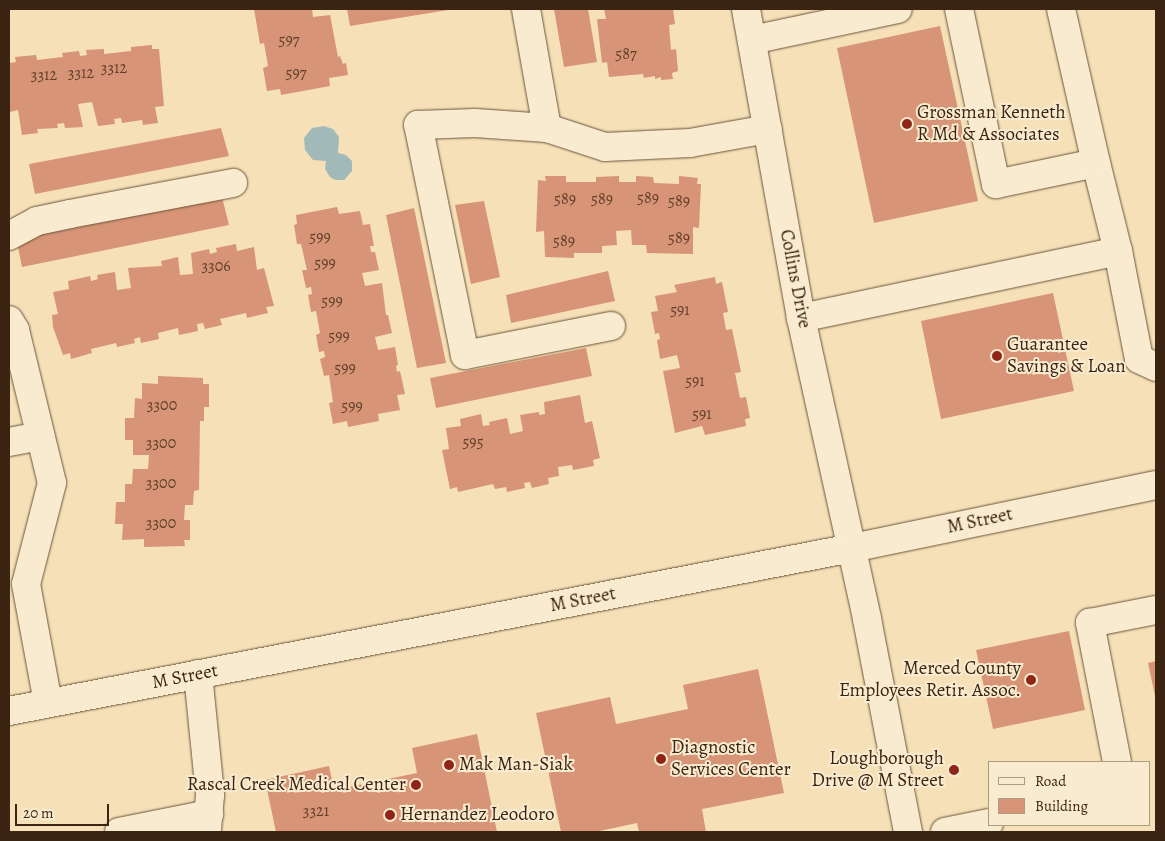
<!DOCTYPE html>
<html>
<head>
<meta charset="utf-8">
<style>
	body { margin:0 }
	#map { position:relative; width:1165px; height:841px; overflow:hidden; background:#f6e0b7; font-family:Alegreya,serif }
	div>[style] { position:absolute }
	.water>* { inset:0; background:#a1bab9 }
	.building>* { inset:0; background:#d79476 }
	.roads { filter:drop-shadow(0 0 1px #6a543b) drop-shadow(0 0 1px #6a543b) }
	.minor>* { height:28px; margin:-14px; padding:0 14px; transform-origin:14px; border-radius:14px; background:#f9ebd0 }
	.dots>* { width:14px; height:14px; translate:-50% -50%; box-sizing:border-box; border:2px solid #f9ebd0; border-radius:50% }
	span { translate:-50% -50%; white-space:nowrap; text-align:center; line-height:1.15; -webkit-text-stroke:4px #f9ebd0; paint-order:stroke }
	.number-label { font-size:16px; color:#62412b }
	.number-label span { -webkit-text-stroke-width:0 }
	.poi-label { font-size:19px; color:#3b2512 }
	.left { translate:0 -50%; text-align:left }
	.right { translate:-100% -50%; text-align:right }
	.street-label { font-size:19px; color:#3b2512 }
	.frame { position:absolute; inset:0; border:10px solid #3b2512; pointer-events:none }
	.legend { position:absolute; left:988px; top:761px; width:162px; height:65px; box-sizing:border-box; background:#f9ebd0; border:1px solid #ad9c84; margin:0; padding:6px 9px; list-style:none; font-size:15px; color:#3b2512 }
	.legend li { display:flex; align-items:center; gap:10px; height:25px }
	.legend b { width:25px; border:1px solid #ad9c84 }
	.scale { position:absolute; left:15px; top:804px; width:94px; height:22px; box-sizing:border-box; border:2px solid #3b2512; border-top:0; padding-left:6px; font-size:15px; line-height:18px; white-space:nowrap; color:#3b2512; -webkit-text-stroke:4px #f9ebd0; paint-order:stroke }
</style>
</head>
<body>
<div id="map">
	<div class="water">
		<i style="clip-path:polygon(324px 126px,333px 129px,339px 137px,338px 153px,346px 155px,352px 161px,352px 171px,344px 180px,335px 180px,330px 177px,325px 169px,326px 161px,313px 160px,305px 150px,304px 138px,312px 128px)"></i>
	</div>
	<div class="building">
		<i style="clip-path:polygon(254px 9px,312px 9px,313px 17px,330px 15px,338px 57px,340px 56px,343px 64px,346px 63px,348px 75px,329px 78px,330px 86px,281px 95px,280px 89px,267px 91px,263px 68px,268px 66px,264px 43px,260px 44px)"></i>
		<i style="clip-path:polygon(347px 9px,447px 9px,448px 10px,350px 26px)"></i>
		<i style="clip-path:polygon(554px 9px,588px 9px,597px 62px,564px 67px)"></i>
		<i style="clip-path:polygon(604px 9px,673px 9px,675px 24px,669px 25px,671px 50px,676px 49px,678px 71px,672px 73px,673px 79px,661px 80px,661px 77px,655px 79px,655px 76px,644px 78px,643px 74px,609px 77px,607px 62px,602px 63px,597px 19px,606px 19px)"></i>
		<i style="clip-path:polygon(940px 26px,978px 201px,874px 223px,837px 48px)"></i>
		<i style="clip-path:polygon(152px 45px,152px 49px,159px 49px,164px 106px,155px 107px,158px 123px,143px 125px,142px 120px,122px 123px,121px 118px,114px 119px,115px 124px,98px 126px,92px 102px,78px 104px,83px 127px,65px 128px,64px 123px,57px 124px,58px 128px,37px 129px,38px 133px,22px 135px,18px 110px,10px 112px,9px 103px,9px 63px,16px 62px,15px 57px,36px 55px,37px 60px,63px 57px,62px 53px,79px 51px,80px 56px,87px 55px,86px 50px,104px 49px,104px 54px,131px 51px,131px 47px)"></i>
		<i style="clip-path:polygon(221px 128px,229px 156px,35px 194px,29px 164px)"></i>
		<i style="clip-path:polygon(545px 176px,566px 176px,566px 182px,596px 182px,596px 177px,619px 176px,619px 182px,636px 182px,636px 176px,653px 177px,654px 183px,679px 184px,679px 176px,698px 178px,697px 184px,701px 184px,699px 228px,693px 227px,693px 254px,647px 253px,646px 245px,632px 245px,631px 230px,616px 231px,617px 245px,602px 246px,602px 253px,574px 253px,574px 258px,545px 257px,544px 231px,536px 232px,538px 180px,546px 181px)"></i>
		<i style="clip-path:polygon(222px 197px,229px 225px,22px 267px,16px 237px)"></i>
		<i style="clip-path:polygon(484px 201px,500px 277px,471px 284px,455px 205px)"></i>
		<i style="clip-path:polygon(337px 207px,339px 214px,360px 211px,363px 225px,370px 224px,374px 246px,370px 246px,371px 252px,375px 252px,379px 270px,362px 273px,365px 286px,382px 283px,386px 315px,388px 315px,392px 333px,375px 337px,378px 350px,395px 347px,398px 365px,396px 366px,397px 372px,400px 371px,405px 394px,397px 395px,400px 410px,378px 414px,379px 421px,348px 427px,347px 421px,333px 424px,329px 403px,333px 402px,329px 375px,324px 376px,320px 359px,325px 357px,324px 351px,319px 352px,316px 335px,320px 333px,316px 311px,311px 312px,308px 295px,312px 294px,311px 287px,306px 288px,302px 270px,307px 270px,301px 244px,297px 244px,294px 225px,297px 224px,296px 215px)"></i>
		<i style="clip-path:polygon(414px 208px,446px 363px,417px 368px,386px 215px)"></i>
		<i style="clip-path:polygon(236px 244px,237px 251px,254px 247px,257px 270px,264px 268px,274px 306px,266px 307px,268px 313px,247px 318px,246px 313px,220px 319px,222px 325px,205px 329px,203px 323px,197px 324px,198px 331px,179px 335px,178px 328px,158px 333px,159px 339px,141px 343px,140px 337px,134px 339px,135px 343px,117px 347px,116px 343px,91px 349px,92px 353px,71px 359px,70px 353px,63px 355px,53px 327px,52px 315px,58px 314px,53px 292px,69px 289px,68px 281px,90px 276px,91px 281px,98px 279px,97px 275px,115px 272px,117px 290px,131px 288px,128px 268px,162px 266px,161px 261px,178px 257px,180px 275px,193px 274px,191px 253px,209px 249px,210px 254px,217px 252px,216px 248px)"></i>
		<i style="clip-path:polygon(608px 271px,615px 301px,511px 323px,506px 295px)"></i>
		<i style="clip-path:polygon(715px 277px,716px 284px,722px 282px,728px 312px,723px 313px,726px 330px,732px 329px,741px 372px,735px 373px,740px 398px,746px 397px,750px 418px,745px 419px,746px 426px,705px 435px,702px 426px,675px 433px,663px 371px,680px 368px,677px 355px,660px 359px,657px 340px,660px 339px,659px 333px,655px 334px,651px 312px,658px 311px,655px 296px,677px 292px,674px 285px)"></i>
		<i style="clip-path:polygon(1053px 293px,1074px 391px,941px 419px,921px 321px)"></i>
		<i style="clip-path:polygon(586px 348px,592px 376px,436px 408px,430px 378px)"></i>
		<i style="clip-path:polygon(158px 376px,203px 378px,203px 384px,209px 384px,209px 407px,204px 407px,204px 421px,200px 421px,199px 490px,194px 491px,193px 505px,185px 505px,184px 520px,190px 520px,190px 540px,184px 540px,185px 546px,144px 547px,144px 539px,122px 540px,123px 524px,115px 524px,116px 502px,125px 502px,125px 484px,132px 484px,133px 469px,148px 469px,149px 455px,133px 455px,133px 440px,125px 440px,125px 418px,134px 418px,135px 398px,142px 399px,142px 383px,158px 384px)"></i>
		<i style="clip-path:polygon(580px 395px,585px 423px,592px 421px,600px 458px,593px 460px,594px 466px,573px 470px,572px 465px,558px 467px,559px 476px,548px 478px,549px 484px,532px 488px,530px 482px,524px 483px,525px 488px,507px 492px,506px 487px,495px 489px,493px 484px,458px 492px,457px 487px,450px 489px,442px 450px,449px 449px,446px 428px,461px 426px,460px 419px,481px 414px,483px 426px,490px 425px,489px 422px,507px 418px,510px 434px,523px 431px,520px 415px,539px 412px,539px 415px,545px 414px,544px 402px)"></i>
		<i style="clip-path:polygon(1069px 631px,1085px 710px,993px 729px,976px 650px)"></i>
		<i style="clip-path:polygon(1156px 661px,1156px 696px,1155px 696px,1148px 663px)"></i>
		<i style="clip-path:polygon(758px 669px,784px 793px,702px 809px,706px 832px,639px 832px,637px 823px,595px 832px,561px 832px,536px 713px,610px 697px,616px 724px,688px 709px,683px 685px)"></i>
		<i style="clip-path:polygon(477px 734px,497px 832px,276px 832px,265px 780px,329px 766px,334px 790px,417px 773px,412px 748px)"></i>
	</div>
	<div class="roads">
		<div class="minor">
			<i style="left:526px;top:9px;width:121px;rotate:80deg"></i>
			<i style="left:746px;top:9px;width:314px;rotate:79.9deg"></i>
			<i style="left:801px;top:318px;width:308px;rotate:77.6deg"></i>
			<i style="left:867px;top:619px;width:217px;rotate:79.1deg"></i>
			<i style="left:959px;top:9px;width:179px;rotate:78.1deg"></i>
			<i style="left:996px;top:184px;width:102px;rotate:-11.9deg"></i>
			<i style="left:1096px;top:163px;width:91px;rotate:76deg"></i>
			<i style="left:1118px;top:251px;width:110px;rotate:79deg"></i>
			<i style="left:1139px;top:359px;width:19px;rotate:25deg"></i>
			<i style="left:1061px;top:9px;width:158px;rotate:77.2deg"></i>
			<i style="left:752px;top:40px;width:149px;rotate:-12deg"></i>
			<i style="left:9px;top:236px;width:32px;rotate:-28deg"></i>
			<i style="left:37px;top:221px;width:34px;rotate:-12deg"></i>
			<i style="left:70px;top:214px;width:166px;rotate:-10.8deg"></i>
			<i style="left:801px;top:318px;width:324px;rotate:-11.9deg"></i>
			<i style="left:9px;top:320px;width:12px;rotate:59deg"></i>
			<i style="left:15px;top:330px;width:157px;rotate:76.4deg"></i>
			<i style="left:52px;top:483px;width:104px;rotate:104.4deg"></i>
			<i style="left:26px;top:584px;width:121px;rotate:79.5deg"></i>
			<i style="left:611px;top:326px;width:149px;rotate:168.8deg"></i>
			<i style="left:465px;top:355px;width:235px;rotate:-101.5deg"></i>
			<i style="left:418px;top:125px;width:57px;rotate:-2deg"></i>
			<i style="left:475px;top:123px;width:72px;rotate:4deg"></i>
			<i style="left:547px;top:128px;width:61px;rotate:18.1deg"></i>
			<i style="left:605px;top:147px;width:85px;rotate:-2.7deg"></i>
			<i style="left:690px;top:143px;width:79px;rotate:-10.2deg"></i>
			<i style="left:9px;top:442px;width:32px;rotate:-11deg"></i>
			<i style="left:198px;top:674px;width:122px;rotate:84.3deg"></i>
			<i style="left:210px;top:795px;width:37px;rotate:95deg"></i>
			<i style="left:9px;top:711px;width:859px;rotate:-10.94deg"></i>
			<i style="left:852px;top:548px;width:310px;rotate:-11.7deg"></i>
			<i style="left:1117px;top:762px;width:142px;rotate:-101deg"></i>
			<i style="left:1090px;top:623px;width:67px;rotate:-11.1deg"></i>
			<i style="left:119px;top:832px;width:92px;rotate:-11.3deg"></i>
			<i style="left:945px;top:832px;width:45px;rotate:-11.6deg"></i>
		</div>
	</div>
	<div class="dots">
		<i style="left:907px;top:124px;background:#8f2418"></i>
		<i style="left:997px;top:356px;background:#8f2418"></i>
		<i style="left:1031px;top:680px;background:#8f2418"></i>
		<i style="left:661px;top:759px;background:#8f2418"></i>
		<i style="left:449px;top:765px;background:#8f2418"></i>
		<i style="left:954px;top:770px;background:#8f2418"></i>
		<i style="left:416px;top:785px;background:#8f2418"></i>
		<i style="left:390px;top:815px;background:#8f2418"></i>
	</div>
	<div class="number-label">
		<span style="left:289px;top:40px">597</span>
		<span style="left:626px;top:54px">587</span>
		<span style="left:114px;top:68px">3312</span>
		<span style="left:81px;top:73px">3312</span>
		<span style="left:296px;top:73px">597</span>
		<span style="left:44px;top:75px">3312</span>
		<span style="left:648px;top:198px">589</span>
		<span style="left:565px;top:199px">589</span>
		<span style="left:602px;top:199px">589</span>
		<span style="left:679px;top:201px">589</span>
		<span style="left:320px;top:237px">599</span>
		<span style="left:679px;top:238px">589</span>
		<span style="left:564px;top:241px">589</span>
		<span style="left:325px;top:263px">599</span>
		<span style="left:216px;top:266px">3306</span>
		<span style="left:332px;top:301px">599</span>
		<span style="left:680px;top:310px">591</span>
		<span style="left:339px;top:336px">599</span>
		<span style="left:345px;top:368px">599</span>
		<span style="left:695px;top:381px">591</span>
		<span style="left:162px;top:405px">3300</span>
		<span style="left:352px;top:406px">599</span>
		<span style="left:702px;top:414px">591</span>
		<span style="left:473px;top:442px">595</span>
		<span style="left:161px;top:443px">3300</span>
		<span style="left:161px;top:483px">3300</span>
		<span style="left:161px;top:523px">3300</span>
		<span style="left:316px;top:811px">3321</span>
	</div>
	<div class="poi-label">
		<span class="left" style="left:917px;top:124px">Grossman Kenneth<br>R Md &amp; Associates</span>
		<span class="left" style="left:1007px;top:356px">Guarantee<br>Savings &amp; Loan</span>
		<span class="right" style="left:1021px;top:680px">Merced County<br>Employees Retir. Assoc.</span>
		<span class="left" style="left:671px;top:759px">Diagnostic<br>Services Center</span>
		<span class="right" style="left:944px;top:770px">Loughborough<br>Drive @ M Street</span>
		<span class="left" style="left:459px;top:765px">Mak Man-Siak</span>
		<span class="right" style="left:406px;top:785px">Rascal Creek Medical Center</span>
		<span class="left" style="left:400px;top:815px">Hernandez Leodoro</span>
	</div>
	<div class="street-label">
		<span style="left:795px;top:279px;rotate:79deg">Collins Drive</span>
		<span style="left:980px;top:521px;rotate:-12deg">M Street</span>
		<span style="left:583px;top:600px;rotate:-11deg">M Street</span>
		<span style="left:185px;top:677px;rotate:-11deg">M Street</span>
	</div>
	<div class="frame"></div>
	<ul class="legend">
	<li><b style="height:6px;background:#f9ebd0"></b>Road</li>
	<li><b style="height:14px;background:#d79476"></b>Building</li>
	</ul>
	<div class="scale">20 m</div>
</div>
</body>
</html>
